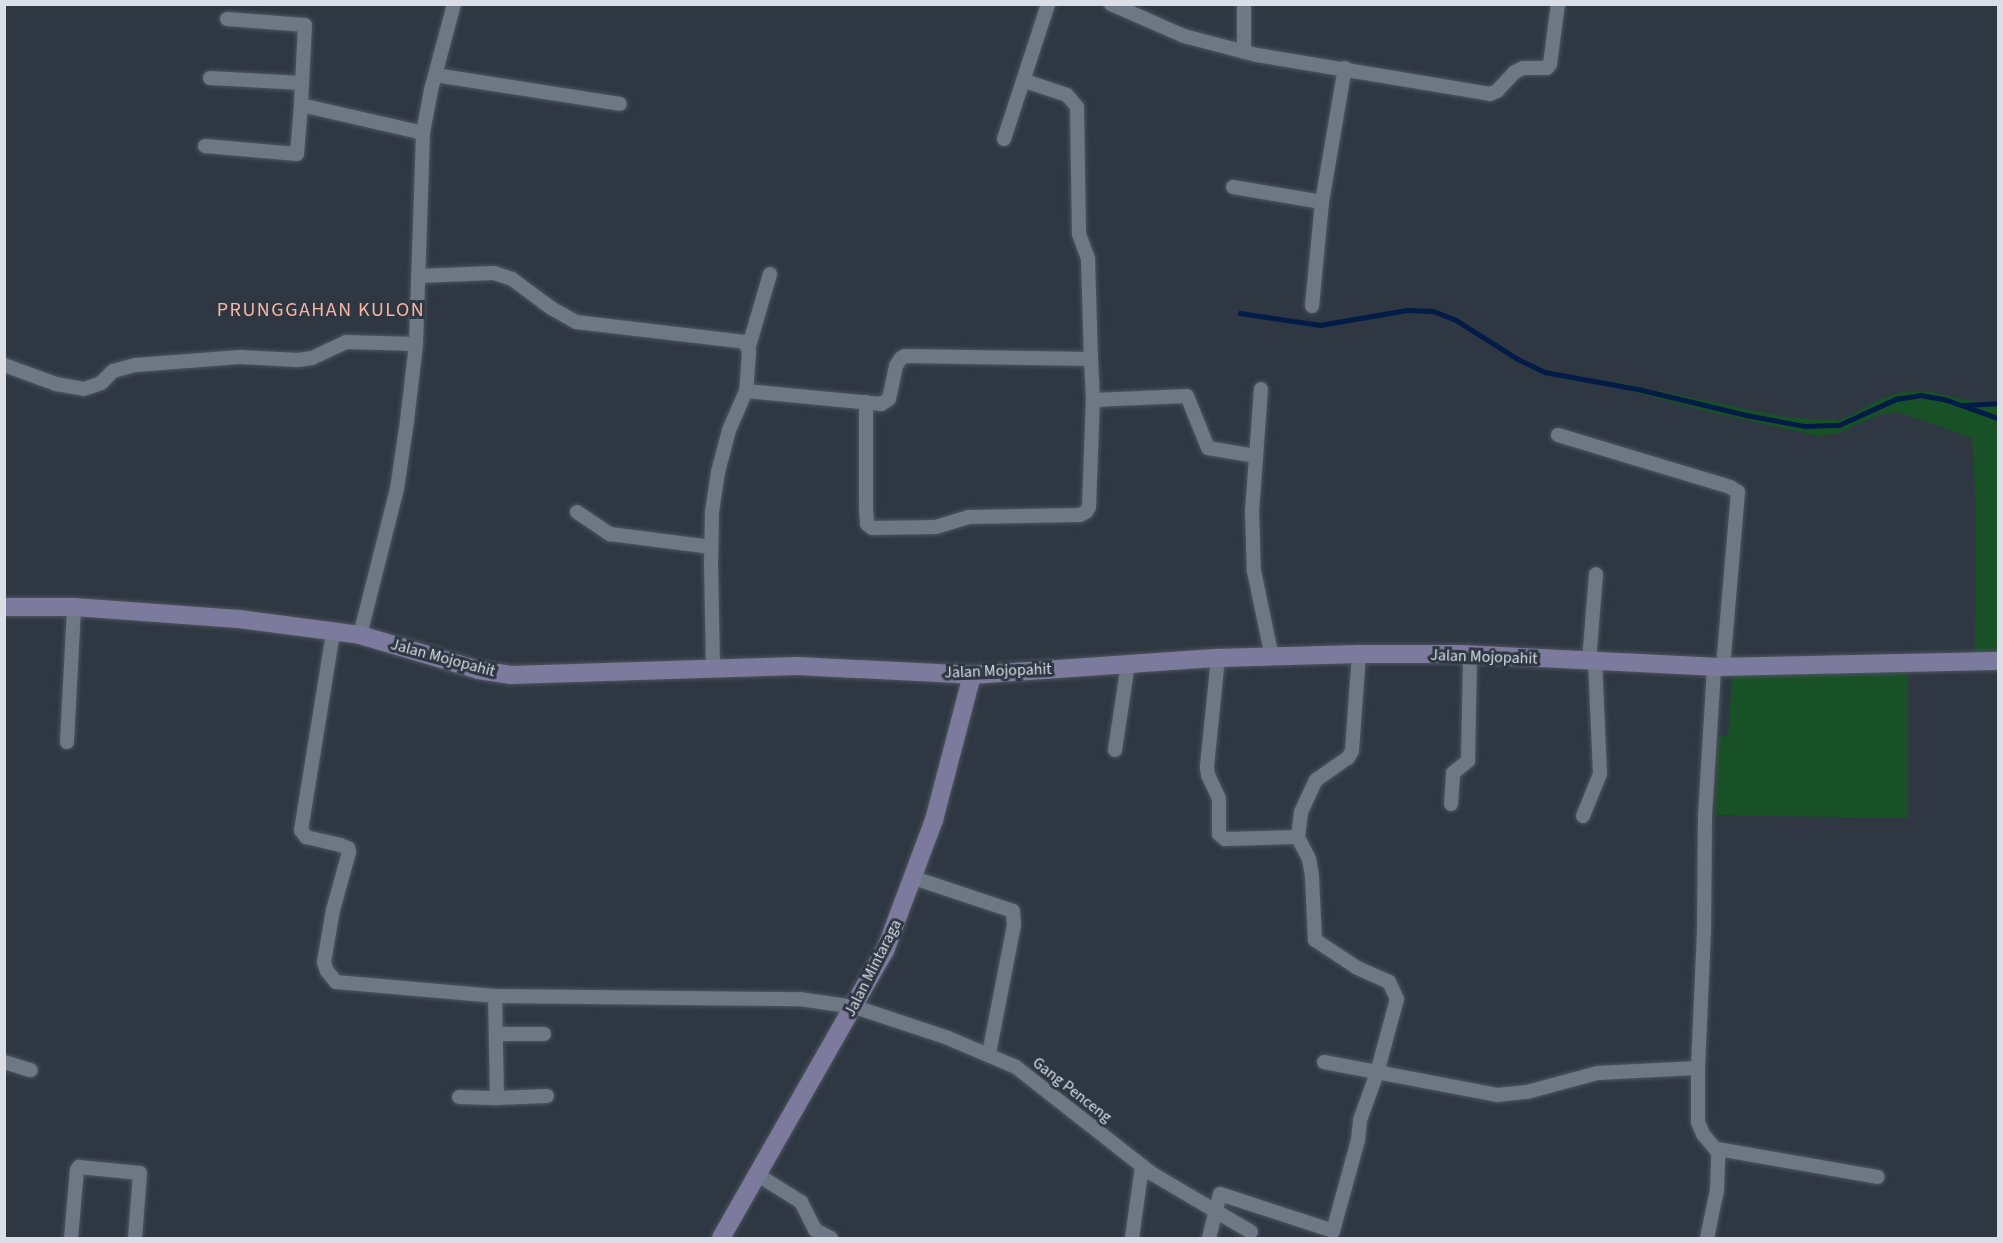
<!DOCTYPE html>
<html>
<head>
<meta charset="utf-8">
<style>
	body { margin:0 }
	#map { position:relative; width:2003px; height:1243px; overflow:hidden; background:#2e3742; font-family:"Source Sans 3",sans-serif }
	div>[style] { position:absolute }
	.green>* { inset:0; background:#195127 }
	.stream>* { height:4.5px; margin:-2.25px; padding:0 2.25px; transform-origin:2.25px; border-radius:2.25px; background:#021b47 }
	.roads { filter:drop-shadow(0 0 2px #4d545e) drop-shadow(0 0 2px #4d545e) }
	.street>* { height:14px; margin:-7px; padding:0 7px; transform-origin:7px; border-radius:7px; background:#6e7784 }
	.secondary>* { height:18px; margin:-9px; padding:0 9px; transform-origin:9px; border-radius:9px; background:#7c7b9d }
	span { translate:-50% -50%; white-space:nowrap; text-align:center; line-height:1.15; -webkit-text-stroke:6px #2e3742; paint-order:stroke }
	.street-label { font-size:16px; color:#dadfe7 }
	.quarter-label { font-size:20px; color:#f7b6a4; letter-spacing:1.5px }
	.frame { position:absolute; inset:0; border:6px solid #dadfe7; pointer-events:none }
</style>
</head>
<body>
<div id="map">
	<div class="green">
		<i style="clip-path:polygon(1582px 378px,1621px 383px,1785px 417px,1824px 420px,1842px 420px,1878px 400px,1905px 391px,1932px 392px,1972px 401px,1998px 401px,1998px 653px,1975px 654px,1976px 506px,1972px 438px,1898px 412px,1877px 415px,1839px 433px,1818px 436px,1701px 410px)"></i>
		<i style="clip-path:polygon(1908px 671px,1908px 818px,1715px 815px,1719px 736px,1728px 736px,1732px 676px)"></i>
	</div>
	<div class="stream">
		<i style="left:1240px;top:313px;width:81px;rotate:8.5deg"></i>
		<i style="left:1320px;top:325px;width:88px;rotate:-9.8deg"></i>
		<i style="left:1407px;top:310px;width:26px;rotate:2deg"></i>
		<i style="left:1433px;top:311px;width:25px;rotate:21deg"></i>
		<i style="left:1456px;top:320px;width:71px;rotate:32.3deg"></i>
		<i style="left:1516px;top:358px;width:32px;rotate:26deg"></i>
		<i style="left:1545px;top:372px;width:95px;rotate:10.4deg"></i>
		<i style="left:1638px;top:389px;width:111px;rotate:13.5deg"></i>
		<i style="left:1746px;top:415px;width:60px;rotate:10.6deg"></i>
		<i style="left:1805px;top:426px;width:34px;rotate:-2deg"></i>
		<i style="left:1839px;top:425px;width:63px;rotate:-24.5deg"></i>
		<i style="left:1896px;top:399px;width:24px;rotate:-9deg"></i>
		<i style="left:1920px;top:395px;width:27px;rotate:10deg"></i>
		<i style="left:1947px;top:400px;width:54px;rotate:19.4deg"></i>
		<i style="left:1964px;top:405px;width:34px;rotate:-3deg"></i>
	</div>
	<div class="roads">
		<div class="street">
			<i style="left:1111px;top:4px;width:80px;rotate:23.7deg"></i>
			<i style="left:1184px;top:36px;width:75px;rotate:14.6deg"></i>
			<i style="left:1257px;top:55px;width:236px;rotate:9.5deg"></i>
			<i style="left:1490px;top:94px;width:8px;rotate:-23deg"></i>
			<i style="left:1497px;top:91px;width:26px;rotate:-47deg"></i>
			<i style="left:1515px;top:72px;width:9px;rotate:-27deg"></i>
			<i style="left:1523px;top:68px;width:24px"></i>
			<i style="left:1547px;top:68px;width:5px;rotate:-53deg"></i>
			<i style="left:1550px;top:64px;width:61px;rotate:-82.4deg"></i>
			<i style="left:227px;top:19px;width:78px;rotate:4.4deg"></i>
			<i style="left:305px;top:25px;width:80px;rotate:92.9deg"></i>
			<i style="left:301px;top:105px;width:125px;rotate:12.9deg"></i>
			<i style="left:1244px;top:52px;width:48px;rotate:-90deg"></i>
			<i style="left:435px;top:75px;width:187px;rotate:8.9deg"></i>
			<i style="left:210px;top:78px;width:91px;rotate:3.1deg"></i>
			<i style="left:1025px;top:81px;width:44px;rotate:18.4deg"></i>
			<i style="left:1067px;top:95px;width:16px;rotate:50deg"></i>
			<i style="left:1077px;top:107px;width:127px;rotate:89.1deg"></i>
			<i style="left:1079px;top:234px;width:27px;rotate:70deg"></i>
			<i style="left:1088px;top:259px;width:100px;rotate:88.3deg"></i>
			<i style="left:1004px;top:139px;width:142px;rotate:-71.9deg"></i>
			<i style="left:205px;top:146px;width:92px;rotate:5deg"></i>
			<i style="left:297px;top:154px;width:49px;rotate:-85.3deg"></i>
			<i style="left:1233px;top:187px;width:90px;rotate:9.6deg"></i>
			<i style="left:418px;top:276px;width:76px;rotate:-2.3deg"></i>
			<i style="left:494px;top:273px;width:19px;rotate:18deg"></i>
			<i style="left:512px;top:279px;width:49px;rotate:36.6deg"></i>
			<i style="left:551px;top:308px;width:29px;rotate:29deg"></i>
			<i style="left:576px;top:322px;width:170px;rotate:6.7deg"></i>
			<i style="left:745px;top:342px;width:11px;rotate:68deg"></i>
			<i style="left:749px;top:352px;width:39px;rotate:94deg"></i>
			<i style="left:746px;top:391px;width:136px;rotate:5.5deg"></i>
			<i style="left:881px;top:404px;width:9px;rotate:-32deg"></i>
			<i style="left:889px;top:399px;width:34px;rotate:-78deg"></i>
			<i style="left:896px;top:366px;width:9px;rotate:-58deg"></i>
			<i style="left:901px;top:358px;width:4px;rotate:-27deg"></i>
			<i style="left:905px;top:356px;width:186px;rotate:0.9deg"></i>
			<i style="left:1091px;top:359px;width:41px;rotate:87.2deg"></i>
			<i style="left:1312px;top:306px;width:104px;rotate:-84.5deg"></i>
			<i style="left:1322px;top:202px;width:136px;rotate:-80.3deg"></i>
			<i style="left:749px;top:346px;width:75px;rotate:-73.7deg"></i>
			<i style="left:4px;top:365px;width:55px;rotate:20.1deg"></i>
			<i style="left:56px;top:384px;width:28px;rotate:10deg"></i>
			<i style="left:84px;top:389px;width:18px;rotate:-19deg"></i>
			<i style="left:101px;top:383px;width:17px;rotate:-45deg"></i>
			<i style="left:113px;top:371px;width:24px;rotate:-15deg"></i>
			<i style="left:136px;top:365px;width:104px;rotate:-4.4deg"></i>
			<i style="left:240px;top:357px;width:58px;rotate:3deg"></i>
			<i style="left:298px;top:360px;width:14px;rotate:-8deg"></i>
			<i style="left:312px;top:358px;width:38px;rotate:-25deg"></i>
			<i style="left:346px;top:342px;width:70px;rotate:1.6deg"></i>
			<i style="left:1261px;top:389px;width:122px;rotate:94.2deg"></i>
			<i style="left:1252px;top:511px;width:35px;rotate:88deg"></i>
			<i style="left:1253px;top:546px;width:25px;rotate:88deg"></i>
			<i style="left:1254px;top:571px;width:88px;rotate:78.2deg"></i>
			<i style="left:866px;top:402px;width:106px;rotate:90deg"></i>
			<i style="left:866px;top:508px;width:16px;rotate:86deg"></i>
			<i style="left:867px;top:524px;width:6px;rotate:39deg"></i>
			<i style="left:872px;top:528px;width:64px;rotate:-0.9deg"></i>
			<i style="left:936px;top:527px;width:34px;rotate:-17deg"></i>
			<i style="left:968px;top:517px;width:112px;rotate:-1deg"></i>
			<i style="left:1080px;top:515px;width:7px;rotate:-27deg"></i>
			<i style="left:1086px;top:512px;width:6px;rotate:-59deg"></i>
			<i style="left:1089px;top:507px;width:107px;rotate:-87.9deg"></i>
			<i style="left:1093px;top:400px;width:94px;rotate:-2.4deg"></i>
			<i style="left:1187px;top:396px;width:56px;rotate:68deg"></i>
			<i style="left:1208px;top:448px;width:49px;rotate:9.5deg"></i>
			<i style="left:1558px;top:435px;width:180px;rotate:16.8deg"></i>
			<i style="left:1730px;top:487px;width:9px;rotate:32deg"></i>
			<i style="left:1738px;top:492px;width:176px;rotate:94.9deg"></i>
			<i style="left:577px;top:512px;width:40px;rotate:34deg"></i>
			<i style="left:610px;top:534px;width:102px;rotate:7.3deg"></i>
			<i style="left:333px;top:633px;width:200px;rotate:99.2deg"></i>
			<i style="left:301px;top:830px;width:9px;rotate:54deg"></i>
			<i style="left:306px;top:837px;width:35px;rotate:13deg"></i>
			<i style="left:340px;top:845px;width:9px;rotate:21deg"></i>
			<i style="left:348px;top:848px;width:4px;rotate:76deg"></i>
			<i style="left:349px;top:852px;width:60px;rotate:105.4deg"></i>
			<i style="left:333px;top:910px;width:53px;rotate:99.8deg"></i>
			<i style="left:324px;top:962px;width:9px;rotate:72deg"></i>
			<i style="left:327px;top:971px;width:14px;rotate:51deg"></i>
			<i style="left:336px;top:982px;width:160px;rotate:5deg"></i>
			<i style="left:495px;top:996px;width:304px;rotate:0.6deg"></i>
			<i style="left:799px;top:999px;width:57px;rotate:8.1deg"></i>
			<i style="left:855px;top:1007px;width:98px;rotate:18.4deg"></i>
			<i style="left:948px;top:1038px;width:74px;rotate:23.1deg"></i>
			<i style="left:1016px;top:1067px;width:172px;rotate:38.1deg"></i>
			<i style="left:1151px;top:1173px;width:116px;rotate:30.5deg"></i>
			<i style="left:360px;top:635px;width:151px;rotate:-75.8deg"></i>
			<i style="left:397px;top:489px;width:69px;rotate:-81.6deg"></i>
			<i style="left:407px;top:421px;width:78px;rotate:-83.3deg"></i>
			<i style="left:416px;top:344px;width:211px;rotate:-88.1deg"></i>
			<i style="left:423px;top:133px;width:44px;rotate:-79.5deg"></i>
			<i style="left:431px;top:90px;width:89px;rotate:-75deg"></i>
			<i style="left:1218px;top:658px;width:110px;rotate:95.8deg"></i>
			<i style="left:1207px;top:767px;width:8px;rotate:83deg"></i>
			<i style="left:1208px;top:775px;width:26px;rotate:65deg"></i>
			<i style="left:1219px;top:799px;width:35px;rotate:90deg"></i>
			<i style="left:1219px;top:834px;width:8px;rotate:40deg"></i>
			<i style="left:1225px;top:839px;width:73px;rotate:-1.6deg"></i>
			<i style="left:1589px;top:661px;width:87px;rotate:-85.4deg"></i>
			<i style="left:713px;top:667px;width:102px;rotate:-91.1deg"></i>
			<i style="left:711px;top:565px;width:53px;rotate:-88.9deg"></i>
			<i style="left:712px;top:512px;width:40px;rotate:-81.5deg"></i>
			<i style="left:718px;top:472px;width:43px;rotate:-75.3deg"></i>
			<i style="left:729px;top:430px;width:43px;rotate:-66.4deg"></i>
			<i style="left:67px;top:742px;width:135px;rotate:-87deg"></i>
			<i style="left:1115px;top:750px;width:87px;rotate:-81.4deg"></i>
			<i style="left:1451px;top:804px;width:31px;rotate:-86deg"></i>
			<i style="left:1453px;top:773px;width:19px;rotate:-39deg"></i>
			<i style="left:1468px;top:761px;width:106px;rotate:-88.9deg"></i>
			<i style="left:1583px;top:816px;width:45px;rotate:-68deg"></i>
			<i style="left:1600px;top:774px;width:113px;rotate:-92.5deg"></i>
			<i style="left:914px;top:878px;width:104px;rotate:18.4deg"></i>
			<i style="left:1013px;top:911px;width:14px;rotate:86deg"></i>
			<i style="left:1014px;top:925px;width:131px;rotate:101deg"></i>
			<i style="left:497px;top:1034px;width:47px"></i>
			<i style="left:4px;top:1062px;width:28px;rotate:17deg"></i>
			<i style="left:1324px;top:1062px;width:176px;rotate:10.8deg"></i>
			<i style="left:1497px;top:1095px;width:30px;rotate:-6deg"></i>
			<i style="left:1527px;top:1092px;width:73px;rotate:-15deg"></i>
			<i style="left:1598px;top:1073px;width:100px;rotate:-2.9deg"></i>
			<i style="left:459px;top:1097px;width:38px;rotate:2deg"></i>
			<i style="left:497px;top:1098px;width:102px;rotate:-91.1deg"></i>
			<i style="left:497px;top:1098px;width:50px;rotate:-2.3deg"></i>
			<i style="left:1718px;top:1149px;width:162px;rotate:9.9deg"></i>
			<i style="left:758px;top:1175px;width:51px;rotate:32.1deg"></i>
			<i style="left:801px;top:1202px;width:31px;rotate:63deg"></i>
			<i style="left:815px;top:1230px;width:18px;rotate:27deg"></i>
			<i style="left:71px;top:1238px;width:68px;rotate:-85deg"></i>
			<i style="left:77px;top:1170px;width:4px;rotate:-56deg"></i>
			<i style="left:79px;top:1167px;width:61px;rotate:5.6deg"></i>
			<i style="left:140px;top:1173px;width:65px;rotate:94.4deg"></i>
			<i style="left:1132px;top:1238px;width:73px;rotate:-82.1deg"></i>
			<i style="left:1209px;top:1238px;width:45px;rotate:-76deg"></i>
			<i style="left:1220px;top:1194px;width:119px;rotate:18.1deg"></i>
			<i style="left:1333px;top:1231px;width:94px;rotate:-74.6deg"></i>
			<i style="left:1358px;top:1140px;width:20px;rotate:-84deg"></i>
			<i style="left:1360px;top:1120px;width:50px;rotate:-70.1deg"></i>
			<i style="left:1377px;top:1073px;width:77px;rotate:-74.9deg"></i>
			<i style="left:1397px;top:999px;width:19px;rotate:-115deg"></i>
			<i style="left:1389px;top:982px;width:36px;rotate:-156deg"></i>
			<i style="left:1356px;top:967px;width:49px;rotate:-146.6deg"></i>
			<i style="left:1315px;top:940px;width:64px;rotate:-92.7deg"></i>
			<i style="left:1312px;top:876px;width:17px;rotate:-100deg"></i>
			<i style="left:1309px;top:859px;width:25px;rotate:-117deg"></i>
			<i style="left:1298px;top:837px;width:25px;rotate:-83deg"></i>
			<i style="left:1301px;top:812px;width:35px;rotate:-65deg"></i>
			<i style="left:1316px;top:780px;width:39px;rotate:-35deg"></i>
			<i style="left:1348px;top:758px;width:8px;rotate:-60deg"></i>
			<i style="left:1352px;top:751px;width:97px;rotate:-85.9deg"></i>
			<i style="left:1707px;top:1238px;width:49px;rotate:-78.2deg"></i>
			<i style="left:1717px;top:1190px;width:38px;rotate:-88deg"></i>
			<i style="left:1718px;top:1152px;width:23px;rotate:-130deg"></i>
			<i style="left:1703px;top:1134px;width:13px;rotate:-113deg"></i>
			<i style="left:1698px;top:1122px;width:54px;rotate:-90deg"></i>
			<i style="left:1698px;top:1068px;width:135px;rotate:-87.5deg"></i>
			<i style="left:1704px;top:933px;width:117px;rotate:-89.5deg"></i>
			<i style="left:1705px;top:816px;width:149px;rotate:-86.5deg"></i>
		</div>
		<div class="secondary">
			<i style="left:4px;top:607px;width:70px"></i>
			<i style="left:74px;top:607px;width:165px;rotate:4.2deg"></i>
			<i style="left:239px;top:619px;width:122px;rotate:7.5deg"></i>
			<i style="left:360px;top:635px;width:124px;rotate:16.4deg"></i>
			<i style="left:479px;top:670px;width:32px;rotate:9deg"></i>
			<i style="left:511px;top:675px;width:286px;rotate:-1.8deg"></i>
			<i style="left:797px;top:666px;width:175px;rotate:2.9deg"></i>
			<i style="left:972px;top:675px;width:247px;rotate:-4deg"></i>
			<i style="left:1218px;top:658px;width:141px;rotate:-1.6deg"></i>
			<i style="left:1359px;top:654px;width:102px"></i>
			<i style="left:1461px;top:654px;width:253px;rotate:2.9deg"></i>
			<i style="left:1714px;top:667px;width:284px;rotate:-1.2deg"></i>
			<i style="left:721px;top:1238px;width:331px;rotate:-60.3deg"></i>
			<i style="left:885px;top:951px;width:140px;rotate:-69.5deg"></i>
			<i style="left:934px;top:820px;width:150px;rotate:-75.3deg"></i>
		</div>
	</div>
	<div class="street-label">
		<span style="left:1484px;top:657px;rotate:2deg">Jalan Mojopahit</span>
		<span style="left:443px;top:658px;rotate:15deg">Jalan Mojopahit</span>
		<span style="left:998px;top:671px;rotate:-2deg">Jalan Mojopahit</span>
		<span style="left:873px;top:968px;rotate:-63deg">Jalan Mintaraga</span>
		<span style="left:1072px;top:1090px;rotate:38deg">Gang Penceng</span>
	</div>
	<div class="quarter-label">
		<span style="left:321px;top:310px">PRUNGGAHAN KULON</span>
	</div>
	<div class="frame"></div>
</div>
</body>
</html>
